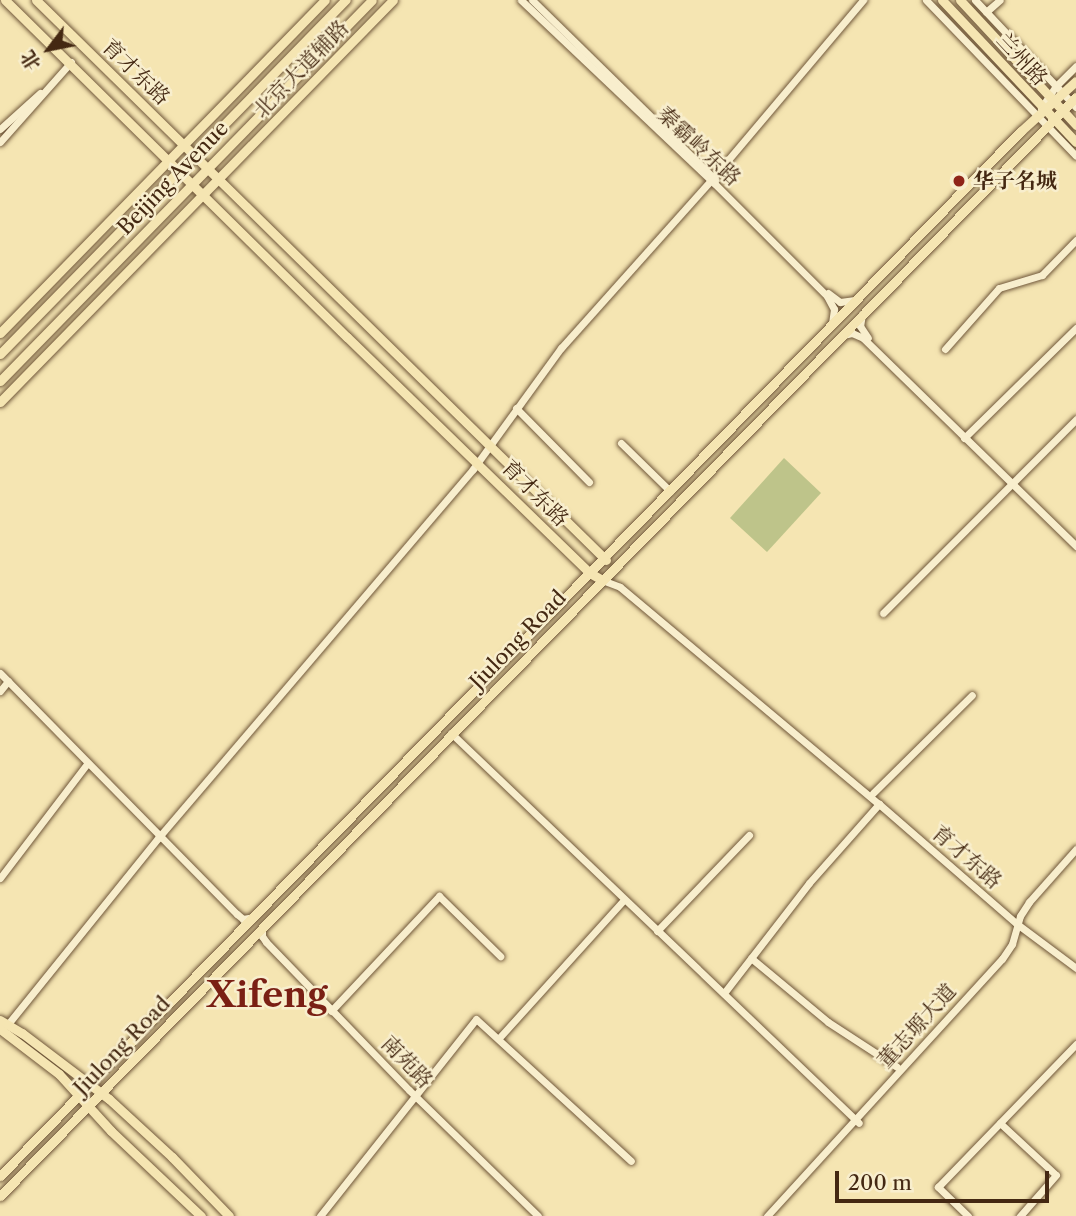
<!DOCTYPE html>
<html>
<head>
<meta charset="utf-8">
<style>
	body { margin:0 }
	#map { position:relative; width:1076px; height:1216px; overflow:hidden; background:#f5e5b2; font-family:"Libre Caslon Text","Noto Serif SC",serif }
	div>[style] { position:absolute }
	.green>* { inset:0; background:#bec48a }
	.roads { filter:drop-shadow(0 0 2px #70573a) drop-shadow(0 0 2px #70573a) }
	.minor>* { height:7px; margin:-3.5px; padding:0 3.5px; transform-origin:3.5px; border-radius:3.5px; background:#f8eecd }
	.major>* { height:9px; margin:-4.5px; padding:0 4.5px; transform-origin:4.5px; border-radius:4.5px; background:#f5e5b2 }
	.dots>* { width:19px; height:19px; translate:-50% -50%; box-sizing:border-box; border:4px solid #f8eecd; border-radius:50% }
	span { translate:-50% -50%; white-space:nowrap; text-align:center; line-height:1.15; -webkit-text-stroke:5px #f8eecd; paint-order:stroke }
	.street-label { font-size:21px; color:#442812 }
	.poi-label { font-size:21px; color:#442812; font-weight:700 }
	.left { translate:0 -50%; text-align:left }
	.town-label { font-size:35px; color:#7a1f14; font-weight:700 }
	.north { position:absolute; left:14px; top:14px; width:70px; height:70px; -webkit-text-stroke:5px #f8eecd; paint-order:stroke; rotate:238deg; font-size:19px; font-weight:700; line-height:28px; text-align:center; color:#442812 }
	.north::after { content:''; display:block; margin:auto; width:24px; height:32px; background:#442812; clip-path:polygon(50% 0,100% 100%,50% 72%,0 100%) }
	.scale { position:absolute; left:835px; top:1171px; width:214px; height:32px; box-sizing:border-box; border:4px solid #442812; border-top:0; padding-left:9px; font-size:21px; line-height:24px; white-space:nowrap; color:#442812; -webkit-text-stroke:5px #f8eecd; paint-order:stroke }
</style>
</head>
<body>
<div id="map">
	<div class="green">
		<i style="clip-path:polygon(784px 458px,821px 493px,767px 552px,730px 518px)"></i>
	</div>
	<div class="roads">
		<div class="minor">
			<i style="left:521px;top:0;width:266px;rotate:43.5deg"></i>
			<i style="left:714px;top:183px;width:160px;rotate:45deg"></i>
			<i style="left:827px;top:296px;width:15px;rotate:62deg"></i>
			<i style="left:834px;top:309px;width:14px;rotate:98deg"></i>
			<i style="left:532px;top:0;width:257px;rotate:44.4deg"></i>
			<i style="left:926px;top:0;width:216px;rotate:46.1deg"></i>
			<i style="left:975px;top:0;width:147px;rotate:46.7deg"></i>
			<i style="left:986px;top:12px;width:18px;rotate:-41deg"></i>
			<i style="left:1041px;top:108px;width:27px;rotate:-56deg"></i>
			<i style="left:1056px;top:86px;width:28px;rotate:-45deg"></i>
			<i style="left:0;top:129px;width:54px;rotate:-42deg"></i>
			<i style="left:0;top:142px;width:107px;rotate:-48.4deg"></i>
			<i style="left:828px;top:293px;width:15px;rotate:37deg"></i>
			<i style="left:840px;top:302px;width:15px;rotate:-8deg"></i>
			<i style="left:862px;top:314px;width:12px;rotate:99deg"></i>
			<i style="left:860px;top:326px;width:14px;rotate:56deg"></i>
			<i style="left:843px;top:335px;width:9px;rotate:-13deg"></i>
			<i style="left:852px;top:333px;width:12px;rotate:24deg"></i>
			<i style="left:863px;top:338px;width:298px;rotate:44.3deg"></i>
			<i style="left:945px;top:349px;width:81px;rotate:-48.5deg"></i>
			<i style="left:999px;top:288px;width:45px;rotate:-16.8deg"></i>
			<i style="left:1042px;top:275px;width:49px;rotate:-45.8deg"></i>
			<i style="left:516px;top:408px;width:104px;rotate:45.4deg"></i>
			<i style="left:964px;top:438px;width:157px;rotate:-44.5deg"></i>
			<i style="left:621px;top:443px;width:69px;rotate:44.4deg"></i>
			<i style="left:602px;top:580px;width:19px;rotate:21deg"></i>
			<i style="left:620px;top:587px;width:338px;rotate:40deg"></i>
			<i style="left:879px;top:804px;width:183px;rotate:41deg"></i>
			<i style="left:1017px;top:924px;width:74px;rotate:36.7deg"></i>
			<i style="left:883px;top:613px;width:274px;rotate:-45.1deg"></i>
			<i style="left:0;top:673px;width:338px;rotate:45.5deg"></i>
			<i style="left:237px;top:914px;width:8px;rotate:40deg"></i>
			<i style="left:243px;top:919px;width:10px;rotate:-11deg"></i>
			<i style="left:0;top:691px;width:13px;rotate:-51deg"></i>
			<i style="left:451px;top:733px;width:564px;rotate:43.71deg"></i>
			<i style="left:873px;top:793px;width:139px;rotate:-44.7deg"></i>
			<i style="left:0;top:878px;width:143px;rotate:-52.7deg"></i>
			<i style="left:262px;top:928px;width:8px;rotate:90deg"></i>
			<i style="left:262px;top:936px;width:7px;rotate:56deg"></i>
			<i style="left:266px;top:942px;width:206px;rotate:46deg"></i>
			<i style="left:409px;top:1090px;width:180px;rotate:44.3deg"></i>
			<i style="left:657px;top:931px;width:133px;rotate:-46.2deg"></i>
			<i style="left:751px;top:958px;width:100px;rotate:39.7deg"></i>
			<i style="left:828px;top:1022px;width:82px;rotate:33.1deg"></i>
			<i style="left:724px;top:993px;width:139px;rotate:-52.3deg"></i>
			<i style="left:809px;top:883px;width:106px;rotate:-48.5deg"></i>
			<i style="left:331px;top:1011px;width:158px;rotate:-46.8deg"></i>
			<i style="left:439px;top:896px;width:86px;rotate:44.5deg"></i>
			<i style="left:8px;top:1024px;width:239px;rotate:-51.1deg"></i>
			<i style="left:158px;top:838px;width:485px;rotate:-49.5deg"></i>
			<i style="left:473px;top:469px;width:150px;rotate:-54deg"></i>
			<i style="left:561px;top:348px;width:225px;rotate:-48.2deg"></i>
			<i style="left:711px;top:180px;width:236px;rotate:-49.8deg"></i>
			<i style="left:499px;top:1038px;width:185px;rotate:-47.9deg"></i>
			<i style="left:1000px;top:1123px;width:76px;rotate:42.9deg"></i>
			<i style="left:1056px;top:1175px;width:55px;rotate:131.3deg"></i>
			<i style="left:320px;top:1216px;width:251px;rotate:-51.6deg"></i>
			<i style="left:476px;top:1019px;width:210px;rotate:42.5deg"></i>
			<i style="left:767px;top:1216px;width:348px;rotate:-47.6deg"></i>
			<i style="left:1002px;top:959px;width:18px;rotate:-56deg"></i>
			<i style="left:1012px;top:944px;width:29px;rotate:-74deg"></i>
			<i style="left:1020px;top:916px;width:17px;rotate:-57deg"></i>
			<i style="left:1029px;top:902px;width:71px;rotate:-48.4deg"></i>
			<i style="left:968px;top:1216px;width:42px;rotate:-136deg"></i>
			<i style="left:938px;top:1187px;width:199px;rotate:-46deg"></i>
		</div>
		<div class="major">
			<i style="left:5px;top:0;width:480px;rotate:44.6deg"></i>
			<i style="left:347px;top:337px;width:339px;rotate:44.2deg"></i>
			<i style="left:590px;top:573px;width:14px;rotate:30deg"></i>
			<i style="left:36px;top:0;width:799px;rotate:44.49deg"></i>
			<i style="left:942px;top:0;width:195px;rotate:46.7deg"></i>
			<i style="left:960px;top:0;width:171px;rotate:47.1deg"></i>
			<i style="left:0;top:333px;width:465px;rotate:-45.7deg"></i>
			<i style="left:0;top:354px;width:495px;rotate:-45.7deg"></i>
			<i style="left:0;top:381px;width:532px;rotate:-45.68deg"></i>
			<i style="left:0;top:402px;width:562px;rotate:-45.65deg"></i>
			<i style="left:0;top:1020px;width:26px;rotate:31deg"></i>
			<i style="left:22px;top:1033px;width:109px;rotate:37.2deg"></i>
			<i style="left:109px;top:1099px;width:86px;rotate:42.6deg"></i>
			<i style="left:172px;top:1157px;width:82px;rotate:46deg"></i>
			<i style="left:0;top:1029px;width:74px;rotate:37.3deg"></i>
			<i style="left:59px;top:1074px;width:77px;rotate:47.6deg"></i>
			<i style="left:111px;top:1131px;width:124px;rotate:43.4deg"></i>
			<i style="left:0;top:1176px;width:1461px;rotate:-45.67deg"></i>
			<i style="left:1021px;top:131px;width:74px;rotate:-42.3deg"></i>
			<i style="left:0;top:1196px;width:1538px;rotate:-45.61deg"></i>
		</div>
	</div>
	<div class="dots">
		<i style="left:959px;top:181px;background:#8f2418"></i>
	</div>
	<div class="street-label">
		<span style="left:1022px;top:59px;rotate:47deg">兰州路</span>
		<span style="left:301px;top:69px;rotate:-46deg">北京大道辅路</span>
		<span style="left:136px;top:72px;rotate:44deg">育才东路</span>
		<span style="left:699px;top:146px;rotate:43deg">秦霸岭东路</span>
		<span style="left:173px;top:178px;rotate:-46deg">Beijing Avenue</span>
		<span style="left:535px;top:493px;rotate:45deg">育才东路</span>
		<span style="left:518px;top:640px;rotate:-46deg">Jiulong Road</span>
		<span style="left:967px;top:857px;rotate:41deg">育才东路</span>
		<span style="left:917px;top:1026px;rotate:-48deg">董志塬大道</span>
		<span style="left:122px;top:1046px;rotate:-46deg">Jiulong Road</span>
		<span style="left:407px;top:1062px;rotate:46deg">南苑路</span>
	</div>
	<div class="poi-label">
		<span class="left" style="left:973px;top:181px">华子名城</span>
	</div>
	<div class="town-label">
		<span style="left:267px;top:995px">Xifeng</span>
	</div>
	<div class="north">北</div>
	<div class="scale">200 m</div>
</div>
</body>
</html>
